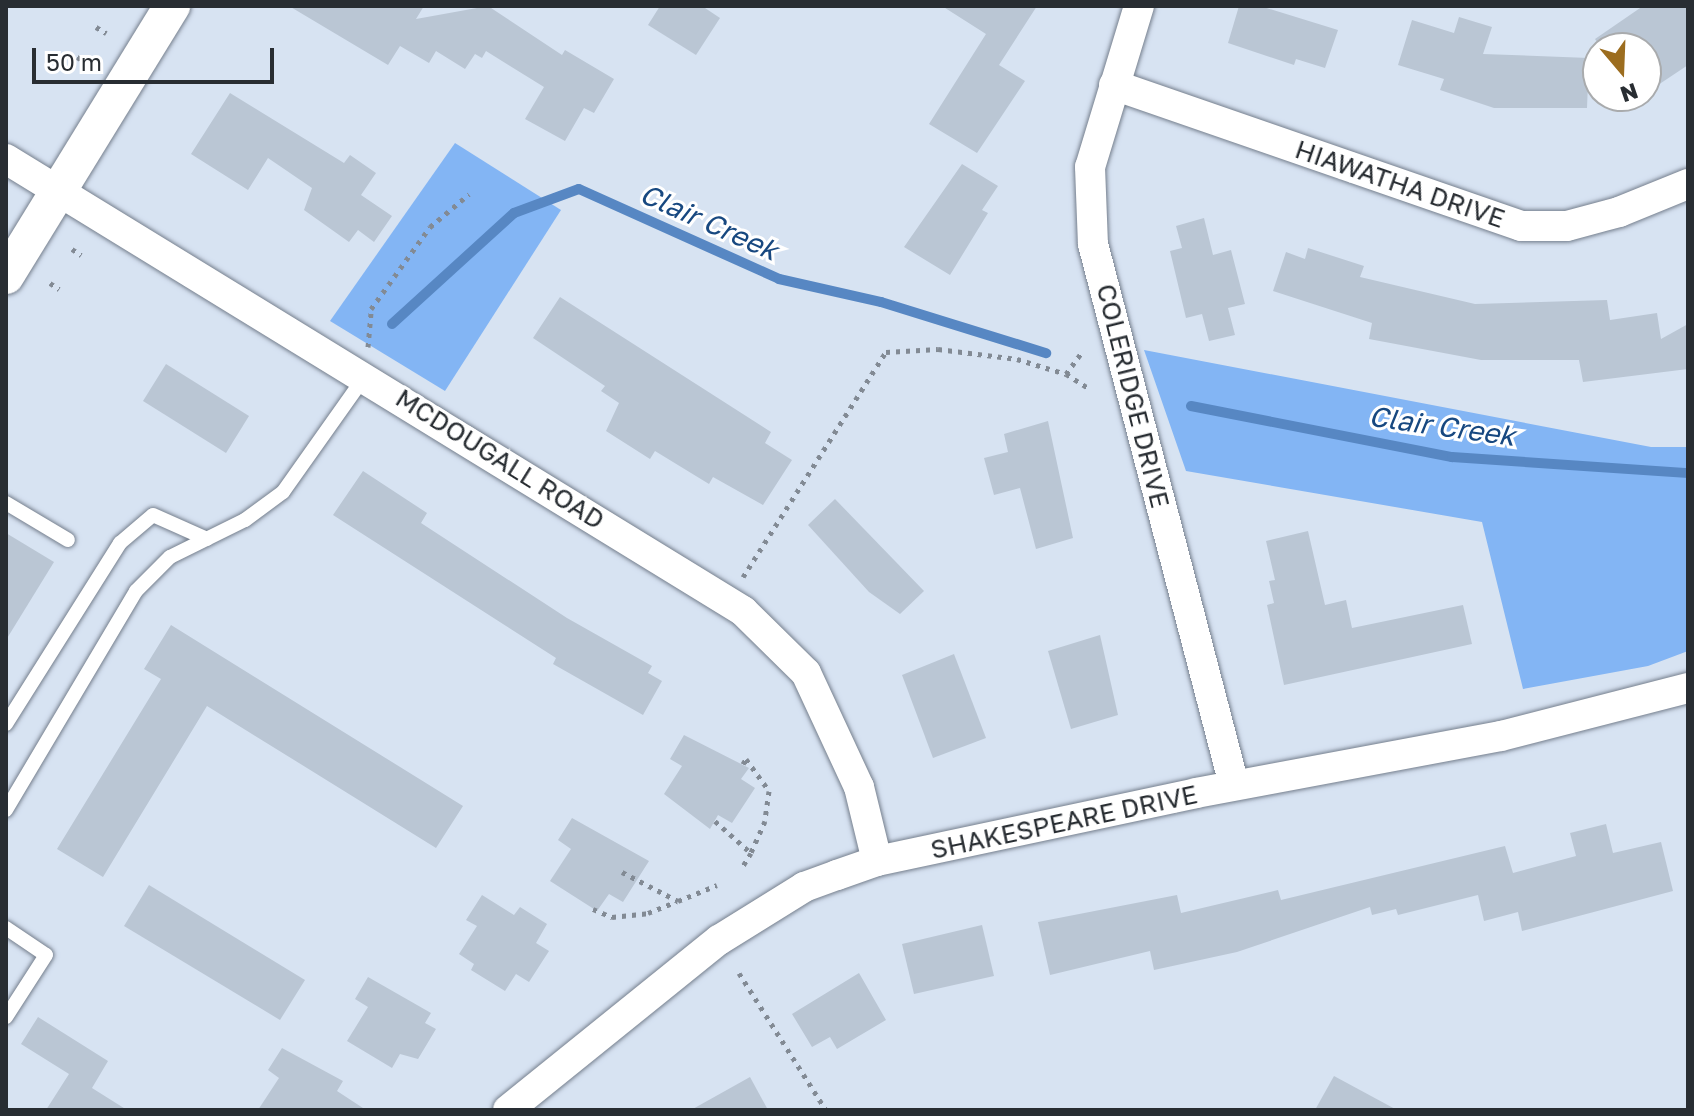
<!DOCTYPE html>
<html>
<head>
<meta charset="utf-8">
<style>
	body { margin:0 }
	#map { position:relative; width:1694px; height:1116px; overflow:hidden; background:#d7e3f2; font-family:"Golos Text",sans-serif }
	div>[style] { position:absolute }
	.forest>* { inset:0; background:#83b5f4 }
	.stream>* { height:10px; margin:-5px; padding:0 5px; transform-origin:5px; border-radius:5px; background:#5787c3 }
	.building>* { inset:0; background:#bac6d4 }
	.path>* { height:5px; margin-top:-2.5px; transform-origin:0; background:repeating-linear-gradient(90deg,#828a94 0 4px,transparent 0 10px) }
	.roads { filter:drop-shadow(0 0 2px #757f8d) drop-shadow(0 0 2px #757f8d) }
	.service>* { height:14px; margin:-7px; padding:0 7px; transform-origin:7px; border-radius:7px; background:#fff }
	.minor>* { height:30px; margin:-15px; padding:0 15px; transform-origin:15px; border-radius:15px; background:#fff }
	.tertiary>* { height:36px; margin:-18px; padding:0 18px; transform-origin:18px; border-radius:18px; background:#fff }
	span { translate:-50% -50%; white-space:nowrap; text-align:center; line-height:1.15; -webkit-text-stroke:6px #fff; paint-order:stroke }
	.street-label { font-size:26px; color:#282d32 }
	.water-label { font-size:28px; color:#174880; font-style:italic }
	.frame { position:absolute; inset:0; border:8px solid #282d32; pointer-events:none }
	.north { position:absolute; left:1582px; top:32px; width:80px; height:80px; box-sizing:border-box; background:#fff; border:2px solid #a9abad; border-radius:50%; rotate:161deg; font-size:22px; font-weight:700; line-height:32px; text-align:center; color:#282d32 }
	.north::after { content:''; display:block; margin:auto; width:28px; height:36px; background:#9c6d1f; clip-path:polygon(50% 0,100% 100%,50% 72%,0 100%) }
	.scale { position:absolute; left:32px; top:48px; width:242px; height:36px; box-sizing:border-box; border:4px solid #282d32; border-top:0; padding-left:10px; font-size:24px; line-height:28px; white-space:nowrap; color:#282d32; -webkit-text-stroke:6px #fff; paint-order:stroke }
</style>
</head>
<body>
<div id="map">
	<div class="forest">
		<i style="clip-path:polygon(455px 143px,561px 210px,445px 391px,330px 321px)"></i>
		<i style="clip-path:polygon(1144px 350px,1651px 447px,1688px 447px,1688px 651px,1648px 666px,1523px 689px,1482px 522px,1186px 471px)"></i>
	</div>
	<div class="stream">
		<i style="left:392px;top:324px;width:165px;rotate:-42.3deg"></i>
		<i style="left:514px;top:213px;width:69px;rotate:-20.3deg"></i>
		<i style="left:579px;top:189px;width:219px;rotate:24.2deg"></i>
		<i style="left:779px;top:279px;width:105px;rotate:12.7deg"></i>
		<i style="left:881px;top:302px;width:173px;rotate:17.2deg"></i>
		<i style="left:1191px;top:406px;width:266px;rotate:11.1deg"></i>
		<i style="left:1452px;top:457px;width:237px;rotate:3.9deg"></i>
	</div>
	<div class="building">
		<i style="clip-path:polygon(289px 6px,424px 6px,416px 19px,488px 6px,562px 55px,565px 50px,614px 79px,594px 113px,584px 108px,565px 141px,525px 119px,544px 87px,486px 51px,482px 58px,475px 54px,465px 69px,436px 51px,429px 63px,400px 46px,388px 65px)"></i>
		<i style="clip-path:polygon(660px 6px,702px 6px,720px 18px,696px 55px,648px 25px)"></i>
		<i style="clip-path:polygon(942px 6px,1037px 6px,999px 65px,1025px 81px,977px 153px,929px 124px,986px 34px)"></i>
		<i style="clip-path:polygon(1239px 6px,1260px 6px,1338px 30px,1325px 68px,1296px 59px,1294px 65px,1228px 43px)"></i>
		<i style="clip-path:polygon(1643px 6px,1688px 6px,1688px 65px,1646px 93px,1646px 48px,1601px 48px,1595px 39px)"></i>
		<i style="clip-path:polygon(1459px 17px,1492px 27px,1483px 54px,1589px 58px,1587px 108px,1494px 108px,1440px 90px,1444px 79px,1398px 65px,1412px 20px,1454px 33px)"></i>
		<i style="clip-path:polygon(230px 93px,344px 163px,350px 155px,376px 173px,361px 195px,392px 216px,374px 242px,358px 230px,349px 242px,304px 210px,312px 188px,268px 158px,248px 190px,191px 154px)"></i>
		<i style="clip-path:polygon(962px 164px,998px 186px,982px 210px,988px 213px,950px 275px,904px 247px)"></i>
		<i style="clip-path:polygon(1204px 218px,1213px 255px,1231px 250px,1245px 304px,1228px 308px,1235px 335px,1209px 341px,1202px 314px,1186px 318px,1170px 251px,1182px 248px,1176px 226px)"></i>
		<i style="clip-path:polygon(1308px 248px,1364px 266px,1360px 277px,1475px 304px,1607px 300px,1610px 320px,1657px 313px,1661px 339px,1688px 324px,1688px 369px,1583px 382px,1579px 360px,1481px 360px,1369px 339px,1372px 323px,1273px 291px,1286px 252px,1305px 259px)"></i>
		<i style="clip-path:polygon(560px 297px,771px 432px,765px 443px,792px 460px,763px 505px,713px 477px,709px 484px,655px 451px,650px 459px,606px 431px,619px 403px,601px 391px,605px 386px,533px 338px)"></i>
		<i style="clip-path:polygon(166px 364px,249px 416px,226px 453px,143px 401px)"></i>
		<i style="clip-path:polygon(1048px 421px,1073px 538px,1036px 549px,1020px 488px,994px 495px,984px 458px,1008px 452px,1004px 434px)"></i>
		<i style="clip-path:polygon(363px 471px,427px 513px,421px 523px,567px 618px,652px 666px,648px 673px,662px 681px,643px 715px,553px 664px,556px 658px,333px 515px)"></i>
		<i style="clip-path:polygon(835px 499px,924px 591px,900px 614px,869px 592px,808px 525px)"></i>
		<i style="clip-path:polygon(1308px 531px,1325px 605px,1346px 600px,1352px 628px,1463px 605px,1472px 644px,1284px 685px,1267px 605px,1274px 603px,1269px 581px,1275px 580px,1266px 541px)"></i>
		<i style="clip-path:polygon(6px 533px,54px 562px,6px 640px)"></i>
		<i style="clip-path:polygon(171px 625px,463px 806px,436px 848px,207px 706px,103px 877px,57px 849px,161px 679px,144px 669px)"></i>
		<i style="clip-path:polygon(1100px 635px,1118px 715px,1071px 729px,1048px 651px)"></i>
		<i style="clip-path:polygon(954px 654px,986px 738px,933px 758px,902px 675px)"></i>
		<i style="clip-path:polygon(684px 735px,749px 768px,741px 779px,755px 788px,732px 823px,718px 815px,710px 829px,664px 794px,682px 766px,670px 759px)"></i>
		<i style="clip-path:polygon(572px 818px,649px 861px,623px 902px,609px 894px,597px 911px,550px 881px,571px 849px,558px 840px)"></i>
		<i style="clip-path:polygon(1606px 824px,1613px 853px,1661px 842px,1673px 891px,1522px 931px,1518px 912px,1484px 921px,1478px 895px,1398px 915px,1396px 909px,1372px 915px,1370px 907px,1237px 952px,1154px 970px,1150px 951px,1050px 975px,1038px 922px,1177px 895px,1181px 913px,1278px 890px,1281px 900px,1505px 846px,1513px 873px,1576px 856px,1570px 833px)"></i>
		<i style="clip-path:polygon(149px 885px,305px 980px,280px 1020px,124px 926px)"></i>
		<i style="clip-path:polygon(482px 895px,514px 915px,520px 907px,547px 924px,536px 943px,549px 951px,529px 982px,516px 974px,505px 991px,471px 970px,474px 964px,459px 954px,477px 926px,466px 920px)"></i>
		<i style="clip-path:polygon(982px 925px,994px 976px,914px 994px,902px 944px)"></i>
		<i style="clip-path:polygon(859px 973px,886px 1020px,837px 1049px,830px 1037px,812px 1047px,792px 1014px)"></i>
		<i style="clip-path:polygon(368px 977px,431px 1013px,425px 1023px,436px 1029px,418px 1059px,400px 1054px,392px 1068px,347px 1041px,368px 1007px,355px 999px)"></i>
		<i style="clip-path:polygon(38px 1017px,108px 1061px,92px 1088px,127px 1110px,46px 1110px,69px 1074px,21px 1044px)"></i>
		<i style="clip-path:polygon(282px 1048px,343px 1081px,337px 1091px,366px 1110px,258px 1110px,279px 1078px,268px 1070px)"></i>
		<i style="clip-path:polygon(1334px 1076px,1397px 1110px,1315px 1110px)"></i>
		<i style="clip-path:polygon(750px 1077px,768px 1110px,691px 1110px)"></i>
	</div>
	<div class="path">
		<i style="left:96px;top:27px;width:12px;rotate:31deg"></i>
		<i style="left:77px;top:57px;width:13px;rotate:29deg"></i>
		<i style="left:72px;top:249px;width:11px;rotate:34deg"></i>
		<i style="left:50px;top:283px;width:11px;rotate:34deg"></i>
		<i style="left:368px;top:347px;width:38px;rotate:-85deg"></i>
		<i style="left:371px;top:309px;width:101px;rotate:-54.3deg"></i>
		<i style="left:430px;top:227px;width:51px;rotate:-40.2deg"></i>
		<i style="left:1066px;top:374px;width:26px;rotate:-54deg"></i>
		<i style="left:743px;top:577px;width:267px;rotate:-57.6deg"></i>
		<i style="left:886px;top:352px;width:52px;rotate:-3.3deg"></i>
		<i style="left:938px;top:349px;width:80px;rotate:7.2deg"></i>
		<i style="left:1017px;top:359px;width:51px;rotate:17deg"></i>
		<i style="left:1066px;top:374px;width:28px;rotate:32deg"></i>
		<i style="left:743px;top:764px;width:6px;rotate:-59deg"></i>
		<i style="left:746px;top:759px;width:39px;rotate:54deg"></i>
		<i style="left:769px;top:791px;width:30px;rotate:98deg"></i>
		<i style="left:765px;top:821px;width:35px;rotate:114deg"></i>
		<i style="left:715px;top:821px;width:48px;rotate:41.6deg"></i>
		<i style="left:751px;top:853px;width:15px;rotate:122deg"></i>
		<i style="left:622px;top:872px;width:63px;rotate:27.4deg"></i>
		<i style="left:678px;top:901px;width:42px;rotate:-22.3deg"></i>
		<i style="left:593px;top:909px;width:21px;rotate:23deg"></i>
		<i style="left:612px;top:917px;width:36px;rotate:-6deg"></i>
		<i style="left:648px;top:913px;width:31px;rotate:-22deg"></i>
		<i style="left:739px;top:973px;width:162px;rotate:57.6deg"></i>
	</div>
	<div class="roads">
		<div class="service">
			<i style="left:6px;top:503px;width:72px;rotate:30.8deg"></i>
			<i style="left:6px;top:724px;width:214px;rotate:-57.8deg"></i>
			<i style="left:120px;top:543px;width:43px;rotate:-40.3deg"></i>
			<i style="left:153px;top:515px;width:59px;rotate:24deg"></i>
			<i style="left:6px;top:810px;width:255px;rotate:-59.3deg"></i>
			<i style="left:136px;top:591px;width:48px;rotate:-45deg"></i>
			<i style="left:170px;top:557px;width:84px;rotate:-26.3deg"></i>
			<i style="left:245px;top:520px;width:47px;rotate:-36.4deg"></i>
			<i style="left:283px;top:492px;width:142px;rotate:-54.7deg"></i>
			<i style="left:6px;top:928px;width:48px;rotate:34deg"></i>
			<i style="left:46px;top:955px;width:74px;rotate:122.8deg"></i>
		</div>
		<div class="minor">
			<i style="left:1139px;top:6px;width:168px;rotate:106.9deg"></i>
			<i style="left:1090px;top:167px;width:77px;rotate:87.8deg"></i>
			<i style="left:1093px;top:244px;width:559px;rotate:75.39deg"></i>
			<i style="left:1114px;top:85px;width:431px;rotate:19.1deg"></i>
			<i style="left:1521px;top:226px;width:46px"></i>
			<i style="left:1567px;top:226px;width:54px;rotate:-15.1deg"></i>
			<i style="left:1619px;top:212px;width:74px;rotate:-22.1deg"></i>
			<i style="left:6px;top:159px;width:865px;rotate:31.52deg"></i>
			<i style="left:743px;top:611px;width:88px;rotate:44.5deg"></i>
			<i style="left:806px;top:673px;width:126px;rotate:65.1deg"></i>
			<i style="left:859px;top:787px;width:76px;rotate:76.3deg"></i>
			<i style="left:508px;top:1110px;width:271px;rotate:-38.9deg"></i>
			<i style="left:719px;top:940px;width:100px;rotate:-31.9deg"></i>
			<i style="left:804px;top:887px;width:35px;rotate:-20deg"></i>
			<i style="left:837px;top:875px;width:42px;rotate:-19.3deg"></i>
			<i style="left:877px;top:861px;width:326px;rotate:-12deg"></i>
			<i style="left:1196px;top:793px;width:310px;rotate:-10.6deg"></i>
			<i style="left:1501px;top:736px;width:193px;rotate:-14.4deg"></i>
		</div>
		<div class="tertiary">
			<i style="left:6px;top:276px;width:317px;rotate:-58.4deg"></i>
		</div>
	</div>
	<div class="street-label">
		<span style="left:1400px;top:184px;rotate:19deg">HIAWATHA DRIVE</span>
		<span style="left:1133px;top:396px;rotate:76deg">COLERIDGE DRIVE</span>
		<span style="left:500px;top:459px;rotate:32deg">MCDOUGALL ROAD</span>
		<span style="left:1064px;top:822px;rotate:-12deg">SHAKESPEARE DRIVE</span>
	</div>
	<div class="water-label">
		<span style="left:709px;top:222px;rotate:24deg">Clair Creek</span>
		<span style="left:1442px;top:426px;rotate:8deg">Clair Creek</span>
	</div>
	<div class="frame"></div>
	<div class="north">N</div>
	<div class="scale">50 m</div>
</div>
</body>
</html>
